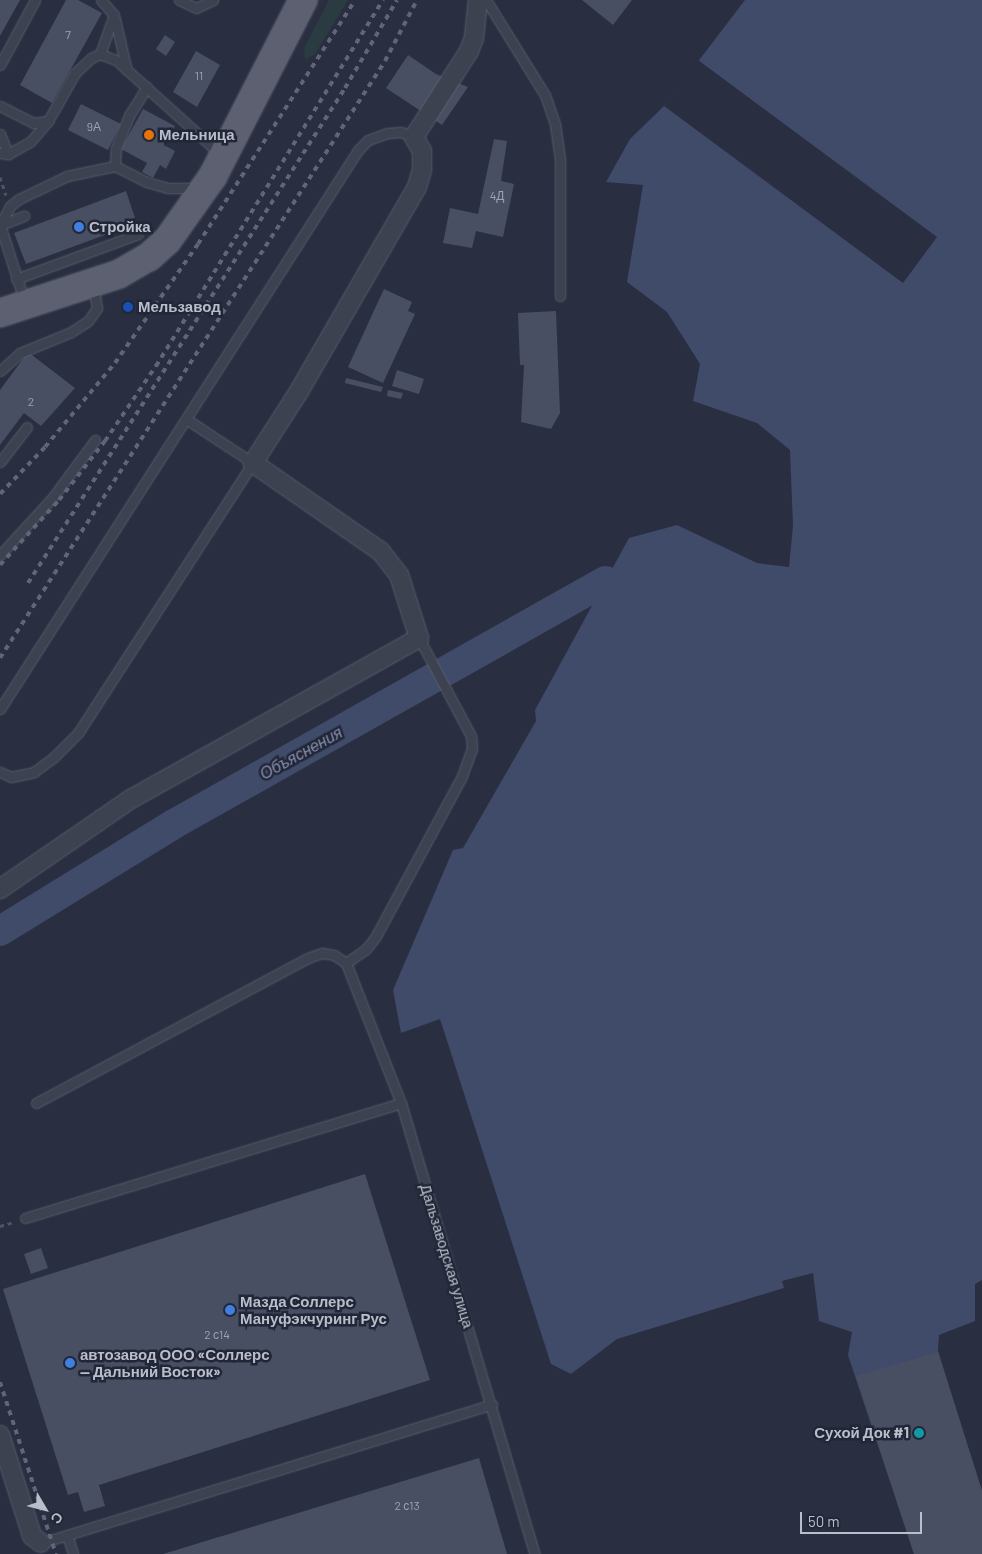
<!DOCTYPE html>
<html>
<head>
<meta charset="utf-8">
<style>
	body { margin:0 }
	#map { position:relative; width:982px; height:1554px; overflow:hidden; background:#292f41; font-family:Barlow,sans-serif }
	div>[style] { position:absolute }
	.green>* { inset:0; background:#2b3b42 }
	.water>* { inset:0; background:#404a69 }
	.pier>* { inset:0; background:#292f41 }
	.river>* { height:30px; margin:-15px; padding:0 15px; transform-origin:15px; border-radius:15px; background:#404a69 }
	.building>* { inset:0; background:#494f63 }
	.path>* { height:3px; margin-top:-1.5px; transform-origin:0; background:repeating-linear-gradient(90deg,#49585f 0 4px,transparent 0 8px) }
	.roads { filter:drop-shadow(0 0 1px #585d6b) drop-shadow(0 0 1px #585d6b) }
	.service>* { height:9px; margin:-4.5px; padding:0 4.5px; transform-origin:4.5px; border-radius:4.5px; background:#3d4251 }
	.minor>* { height:18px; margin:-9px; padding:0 9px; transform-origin:9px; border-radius:9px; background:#3d4251 }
	.primary>* { height:28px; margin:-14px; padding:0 14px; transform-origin:14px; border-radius:14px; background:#5c6071 }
	.rail>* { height:4px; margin-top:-2px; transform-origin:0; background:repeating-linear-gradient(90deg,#606578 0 5px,transparent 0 10px) }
	.dots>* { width:14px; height:14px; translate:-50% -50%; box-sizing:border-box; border:2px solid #222737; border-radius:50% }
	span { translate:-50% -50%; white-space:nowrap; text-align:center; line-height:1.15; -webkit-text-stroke:5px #222737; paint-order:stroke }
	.number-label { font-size:12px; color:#9ea2b1 }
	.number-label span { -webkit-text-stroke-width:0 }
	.poi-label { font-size:15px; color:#babecb; font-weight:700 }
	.left { translate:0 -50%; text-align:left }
	.right { translate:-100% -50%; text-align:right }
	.street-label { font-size:15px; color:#babecb }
	.water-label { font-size:16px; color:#858eb0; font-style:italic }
	.north { position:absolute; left:20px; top:1484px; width:50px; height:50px; -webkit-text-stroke:4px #222737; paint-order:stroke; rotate:127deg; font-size:14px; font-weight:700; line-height:20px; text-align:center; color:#babecb }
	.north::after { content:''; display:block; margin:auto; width:18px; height:22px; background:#babecb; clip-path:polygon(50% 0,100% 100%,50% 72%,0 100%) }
	.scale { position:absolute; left:800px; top:1512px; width:122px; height:22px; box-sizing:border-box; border:2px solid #babecb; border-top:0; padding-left:6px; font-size:15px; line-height:18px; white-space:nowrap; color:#babecb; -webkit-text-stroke:4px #222737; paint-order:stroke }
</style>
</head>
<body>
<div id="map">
	<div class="green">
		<i style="clip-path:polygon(329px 0,348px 0,315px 54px,305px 59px,304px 48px)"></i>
	</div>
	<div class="water">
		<i style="clip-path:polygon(745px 0,982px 0,982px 1280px,975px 1284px,975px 1321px,939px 1335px,938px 1351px,982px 1491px,982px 1554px,914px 1554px,848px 1355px,852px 1332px,819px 1321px,813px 1273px,782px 1281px,784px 1288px,617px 1339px,571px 1374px,551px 1364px,440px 1019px,401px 1033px,393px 990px,453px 850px,463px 848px,536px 721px,535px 710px,629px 538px,677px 525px,757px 563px,789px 567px,793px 526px,790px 450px,757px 423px,693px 401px,700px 364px,667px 312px,627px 282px,643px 185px,606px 182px,630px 139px,664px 106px)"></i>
	</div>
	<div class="pier">
		<i style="clip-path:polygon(698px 60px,937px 237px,903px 283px,664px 106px)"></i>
	</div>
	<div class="river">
		<i style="left:0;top:931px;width:204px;rotate:-31.6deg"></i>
		<i style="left:174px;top:824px;width:495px;rotate:-29.4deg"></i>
	</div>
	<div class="building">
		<i style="clip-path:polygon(0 0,20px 0,0 36px)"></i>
		<i style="clip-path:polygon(66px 0,78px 0,102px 13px,52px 103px,20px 85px)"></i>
		<i style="clip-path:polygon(582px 0,632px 0,613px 25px)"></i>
		<i style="clip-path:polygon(165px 35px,175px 42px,166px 56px,156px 49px)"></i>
		<i style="clip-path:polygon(196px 51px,220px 65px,197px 107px,173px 92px)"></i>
		<i style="clip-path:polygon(408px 55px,436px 74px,468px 87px,442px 125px,386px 88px)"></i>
		<i style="clip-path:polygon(81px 104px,121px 124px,108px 150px,68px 130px)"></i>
		<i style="clip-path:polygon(143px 109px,175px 126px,164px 145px,175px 151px,166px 169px,160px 165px,153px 178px,142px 172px,147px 163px,121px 149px)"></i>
		<i style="clip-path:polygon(494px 139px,507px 141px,501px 181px,514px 184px,503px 237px,476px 231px,472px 248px,443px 243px,450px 208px,478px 214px)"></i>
		<i style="clip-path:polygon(126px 191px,135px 218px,130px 220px,132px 225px,26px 264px,14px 233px)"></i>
		<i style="clip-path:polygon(384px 289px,412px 302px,408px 311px,415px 314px,383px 383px,348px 367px)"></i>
		<i style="clip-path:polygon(556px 311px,560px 413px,551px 429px,521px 422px,524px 365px,520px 365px,518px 313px)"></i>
		<i style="clip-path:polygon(28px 352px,75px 388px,41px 426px,24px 413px,0 445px,0 390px)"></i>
		<i style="clip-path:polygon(397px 370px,424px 379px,419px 394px,392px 386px)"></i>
		<i style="clip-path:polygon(346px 378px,383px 387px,381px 392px,345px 383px)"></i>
		<i style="clip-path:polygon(388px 390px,403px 393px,401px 399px,387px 396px)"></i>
		<i style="clip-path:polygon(365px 1174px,430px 1380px,99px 1485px,105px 1506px,84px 1512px,78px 1492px,68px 1495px,3px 1289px)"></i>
		<i style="clip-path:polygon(41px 1248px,48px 1268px,31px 1274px,24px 1254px)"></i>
		<i style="clip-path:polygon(938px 1352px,982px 1491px,982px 1554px,914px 1554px,856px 1376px)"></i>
		<i style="clip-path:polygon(479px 1458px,507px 1554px,163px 1554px)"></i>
	</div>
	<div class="path">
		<i style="left:0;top:177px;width:19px;rotate:72deg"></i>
		<i style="left:0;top:1226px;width:15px;rotate:-16deg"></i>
	</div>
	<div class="roads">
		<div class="service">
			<i style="left:101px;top:0;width:20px;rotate:49deg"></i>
			<i style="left:114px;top:15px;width:57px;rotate:76.9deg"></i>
			<i style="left:179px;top:0;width:19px;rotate:25deg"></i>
			<i style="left:196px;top:8px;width:19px;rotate:-25deg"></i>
			<i style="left:486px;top:0;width:112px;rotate:58.2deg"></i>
			<i style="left:545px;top:95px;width:31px;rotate:71deg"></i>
			<i style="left:555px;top:124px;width:37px;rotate:82deg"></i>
			<i style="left:560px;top:161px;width:135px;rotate:90deg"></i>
			<i style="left:100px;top:54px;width:41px;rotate:-70.3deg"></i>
			<i style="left:0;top:65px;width:74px;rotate:-61.7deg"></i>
			<i style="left:0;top:106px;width:37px;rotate:27deg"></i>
			<i style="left:33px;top:123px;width:15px;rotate:-8deg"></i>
			<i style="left:0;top:134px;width:22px;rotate:68deg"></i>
			<i style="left:0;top:153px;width:8px;rotate:7deg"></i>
			<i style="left:8px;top:154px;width:25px;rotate:-29deg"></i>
			<i style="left:30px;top:142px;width:28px;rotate:-49deg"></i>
			<i style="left:48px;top:121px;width:55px;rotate:-60.6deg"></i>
			<i style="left:75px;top:73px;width:22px;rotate:-43deg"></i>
			<i style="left:91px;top:58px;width:10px;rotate:-24deg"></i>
			<i style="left:100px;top:54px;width:17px;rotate:21deg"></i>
			<i style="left:116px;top:60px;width:142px;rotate:42.1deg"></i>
			<i style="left:115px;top:166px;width:18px;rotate:-87deg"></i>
			<i style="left:116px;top:148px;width:37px;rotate:-68deg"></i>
			<i style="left:130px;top:114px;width:32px;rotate:-58deg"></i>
			<i style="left:0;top:225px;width:26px;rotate:-21deg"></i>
			<i style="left:16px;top:279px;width:130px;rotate:-20.2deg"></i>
			<i style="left:25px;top:303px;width:82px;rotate:-107.8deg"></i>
			<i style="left:0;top:225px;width:21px;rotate:-62deg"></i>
			<i style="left:10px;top:206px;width:11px;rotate:-38deg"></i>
			<i style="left:19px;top:199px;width:53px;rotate:-25.6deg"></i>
			<i style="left:67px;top:176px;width:49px;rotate:-11.8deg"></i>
			<i style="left:115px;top:166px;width:36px;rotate:27deg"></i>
			<i style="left:147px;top:182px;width:22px;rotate:16deg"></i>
			<i style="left:168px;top:188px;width:30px"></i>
			<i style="left:0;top:371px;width:27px;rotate:-42deg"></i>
			<i style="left:20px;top:353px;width:55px;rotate:-22.4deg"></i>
			<i style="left:71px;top:332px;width:20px;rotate:-33deg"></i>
			<i style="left:88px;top:321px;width:16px;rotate:-55deg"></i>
			<i style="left:97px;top:308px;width:22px;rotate:-100deg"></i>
			<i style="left:0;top:462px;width:44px;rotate:-52.4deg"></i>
			<i style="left:0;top:555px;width:79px;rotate:-47.6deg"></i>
			<i style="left:53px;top:497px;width:71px;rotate:-53.6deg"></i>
			<i style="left:0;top:709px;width:664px;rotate:-57.36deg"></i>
			<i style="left:358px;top:150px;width:14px;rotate:-45deg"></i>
			<i style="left:368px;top:140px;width:20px;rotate:-20deg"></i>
			<i style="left:387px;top:133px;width:14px;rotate:-4deg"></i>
			<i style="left:401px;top:132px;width:14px;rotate:21deg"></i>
			<i style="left:0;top:772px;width:12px;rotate:24deg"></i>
			<i style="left:11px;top:777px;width:24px;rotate:-12deg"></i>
			<i style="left:34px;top:772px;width:26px;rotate:-37deg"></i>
			<i style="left:55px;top:756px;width:33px;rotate:-45deg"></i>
			<i style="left:78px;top:733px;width:322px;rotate:-57.1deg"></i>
			<i style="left:253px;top:463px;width:80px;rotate:-146.7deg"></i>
			<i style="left:346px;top:963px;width:150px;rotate:68.6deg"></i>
			<i style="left:401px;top:1103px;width:470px;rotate:73.5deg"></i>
			<i style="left:346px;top:963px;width:24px;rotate:-35deg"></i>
			<i style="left:366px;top:949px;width:16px;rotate:-52deg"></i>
			<i style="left:376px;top:936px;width:182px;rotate:-61.7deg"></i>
			<i style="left:462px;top:776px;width:29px;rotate:-70deg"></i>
			<i style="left:472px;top:749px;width:13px;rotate:-94deg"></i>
			<i style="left:471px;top:736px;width:111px;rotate:-118deg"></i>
			<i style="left:36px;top:1103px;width:308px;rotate:-28.1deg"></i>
			<i style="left:308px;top:958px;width:15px;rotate:-20deg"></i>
			<i style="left:322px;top:953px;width:12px;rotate:9deg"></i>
			<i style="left:334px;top:955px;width:14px;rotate:34deg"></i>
			<i style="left:25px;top:1218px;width:393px;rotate:-17deg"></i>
			<i style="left:67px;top:1535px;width:20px;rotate:72deg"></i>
			<i style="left:41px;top:1543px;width:472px;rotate:-17.1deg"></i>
		</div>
		<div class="minor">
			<i style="left:0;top:889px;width:159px;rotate:-34.5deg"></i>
			<i style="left:131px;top:799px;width:330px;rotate:-29.2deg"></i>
			<i style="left:419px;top:638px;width:66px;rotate:-107.6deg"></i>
			<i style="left:399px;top:575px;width:31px;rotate:-128deg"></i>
			<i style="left:380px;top:551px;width:155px;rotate:-145.3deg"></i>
			<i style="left:253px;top:463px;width:83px;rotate:-57.3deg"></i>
			<i style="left:298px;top:393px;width:238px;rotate:-60deg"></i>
			<i style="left:417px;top:187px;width:19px;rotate:-74deg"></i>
			<i style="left:422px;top:169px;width:18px;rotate:-90deg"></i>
			<i style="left:422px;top:151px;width:16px;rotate:-120deg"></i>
			<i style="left:414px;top:137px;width:102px;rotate:-57.4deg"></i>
			<i style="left:469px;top:51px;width:14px;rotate:-69deg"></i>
			<i style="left:474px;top:38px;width:38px;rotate:-84deg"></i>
			<i style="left:0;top:1435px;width:106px;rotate:72.4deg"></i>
			<i style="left:32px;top:1536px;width:11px;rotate:38deg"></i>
		</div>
		<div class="primary">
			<i style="left:0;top:313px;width:125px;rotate:-18.1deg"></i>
			<i style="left:119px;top:274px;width:34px;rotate:-30deg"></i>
			<i style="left:149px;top:257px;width:24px;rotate:-42deg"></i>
			<i style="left:167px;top:241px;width:80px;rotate:-54.7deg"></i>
			<i style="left:213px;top:176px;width:198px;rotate:-62.9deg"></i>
		</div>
	</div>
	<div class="rail">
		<i style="left:0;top:494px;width:65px;rotate:-46.2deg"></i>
		<i style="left:45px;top:447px;width:109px;rotate:-50.2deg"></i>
		<i style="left:115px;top:363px;width:145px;rotate:-55.1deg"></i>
		<i style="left:198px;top:244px;width:290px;rotate:-57.2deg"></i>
		<i style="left:0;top:565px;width:88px;rotate:-47.8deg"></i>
		<i style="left:59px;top:500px;width:75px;rotate:-52.1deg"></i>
		<i style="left:105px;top:441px;width:91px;rotate:-55.8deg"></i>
		<i style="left:156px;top:366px;width:431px;rotate:-58.2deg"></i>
		<i style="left:28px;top:583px;width:588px;rotate:-57.36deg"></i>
		<i style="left:345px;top:88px;width:102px;rotate:-59.4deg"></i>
		<i style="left:0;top:658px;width:710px;rotate:-57.18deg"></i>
		<i style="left:385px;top:61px;width:69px;rotate:-62.3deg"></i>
		<i style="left:0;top:1382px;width:181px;rotate:72deg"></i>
	</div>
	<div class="dots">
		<i style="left:149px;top:135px;background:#e8710a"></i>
		<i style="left:79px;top:227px;background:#3f7fe0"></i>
		<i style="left:128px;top:307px;background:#1a4fb4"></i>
		<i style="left:230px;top:1310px;background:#3f7fe0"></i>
		<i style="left:70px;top:1363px;background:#3f7fe0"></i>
		<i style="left:919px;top:1433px;background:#0f9aa8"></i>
	</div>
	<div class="number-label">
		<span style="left:68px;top:35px">7</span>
		<span style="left:199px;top:76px">11</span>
		<span style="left:94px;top:127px">9А</span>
		<span style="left:497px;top:196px">4Д</span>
		<span style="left:31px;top:402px">2</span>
		<span style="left:217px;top:1335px">2 с14</span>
		<span style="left:407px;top:1506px">2 с13</span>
	</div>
	<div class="poi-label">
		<span class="left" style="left:159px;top:135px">Мельница</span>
		<span class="left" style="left:89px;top:227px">Стройка</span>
		<span class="left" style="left:138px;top:307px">Мельзавод</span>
		<span class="left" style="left:240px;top:1310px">Мазда Соллерс<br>Мануфэкчуринг Рус</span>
		<span class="left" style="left:80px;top:1363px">автозавод ООО «Соллерс<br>— Дальний Восток»</span>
		<span class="right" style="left:909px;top:1433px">Сухой Док #1</span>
	</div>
	<div class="street-label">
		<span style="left:447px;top:1256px;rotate:73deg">Дальзаводская улица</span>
	</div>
	<div class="water-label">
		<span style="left:301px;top:753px;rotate:-29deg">Объяснения</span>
	</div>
	<div class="north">С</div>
	<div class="scale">50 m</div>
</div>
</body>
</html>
